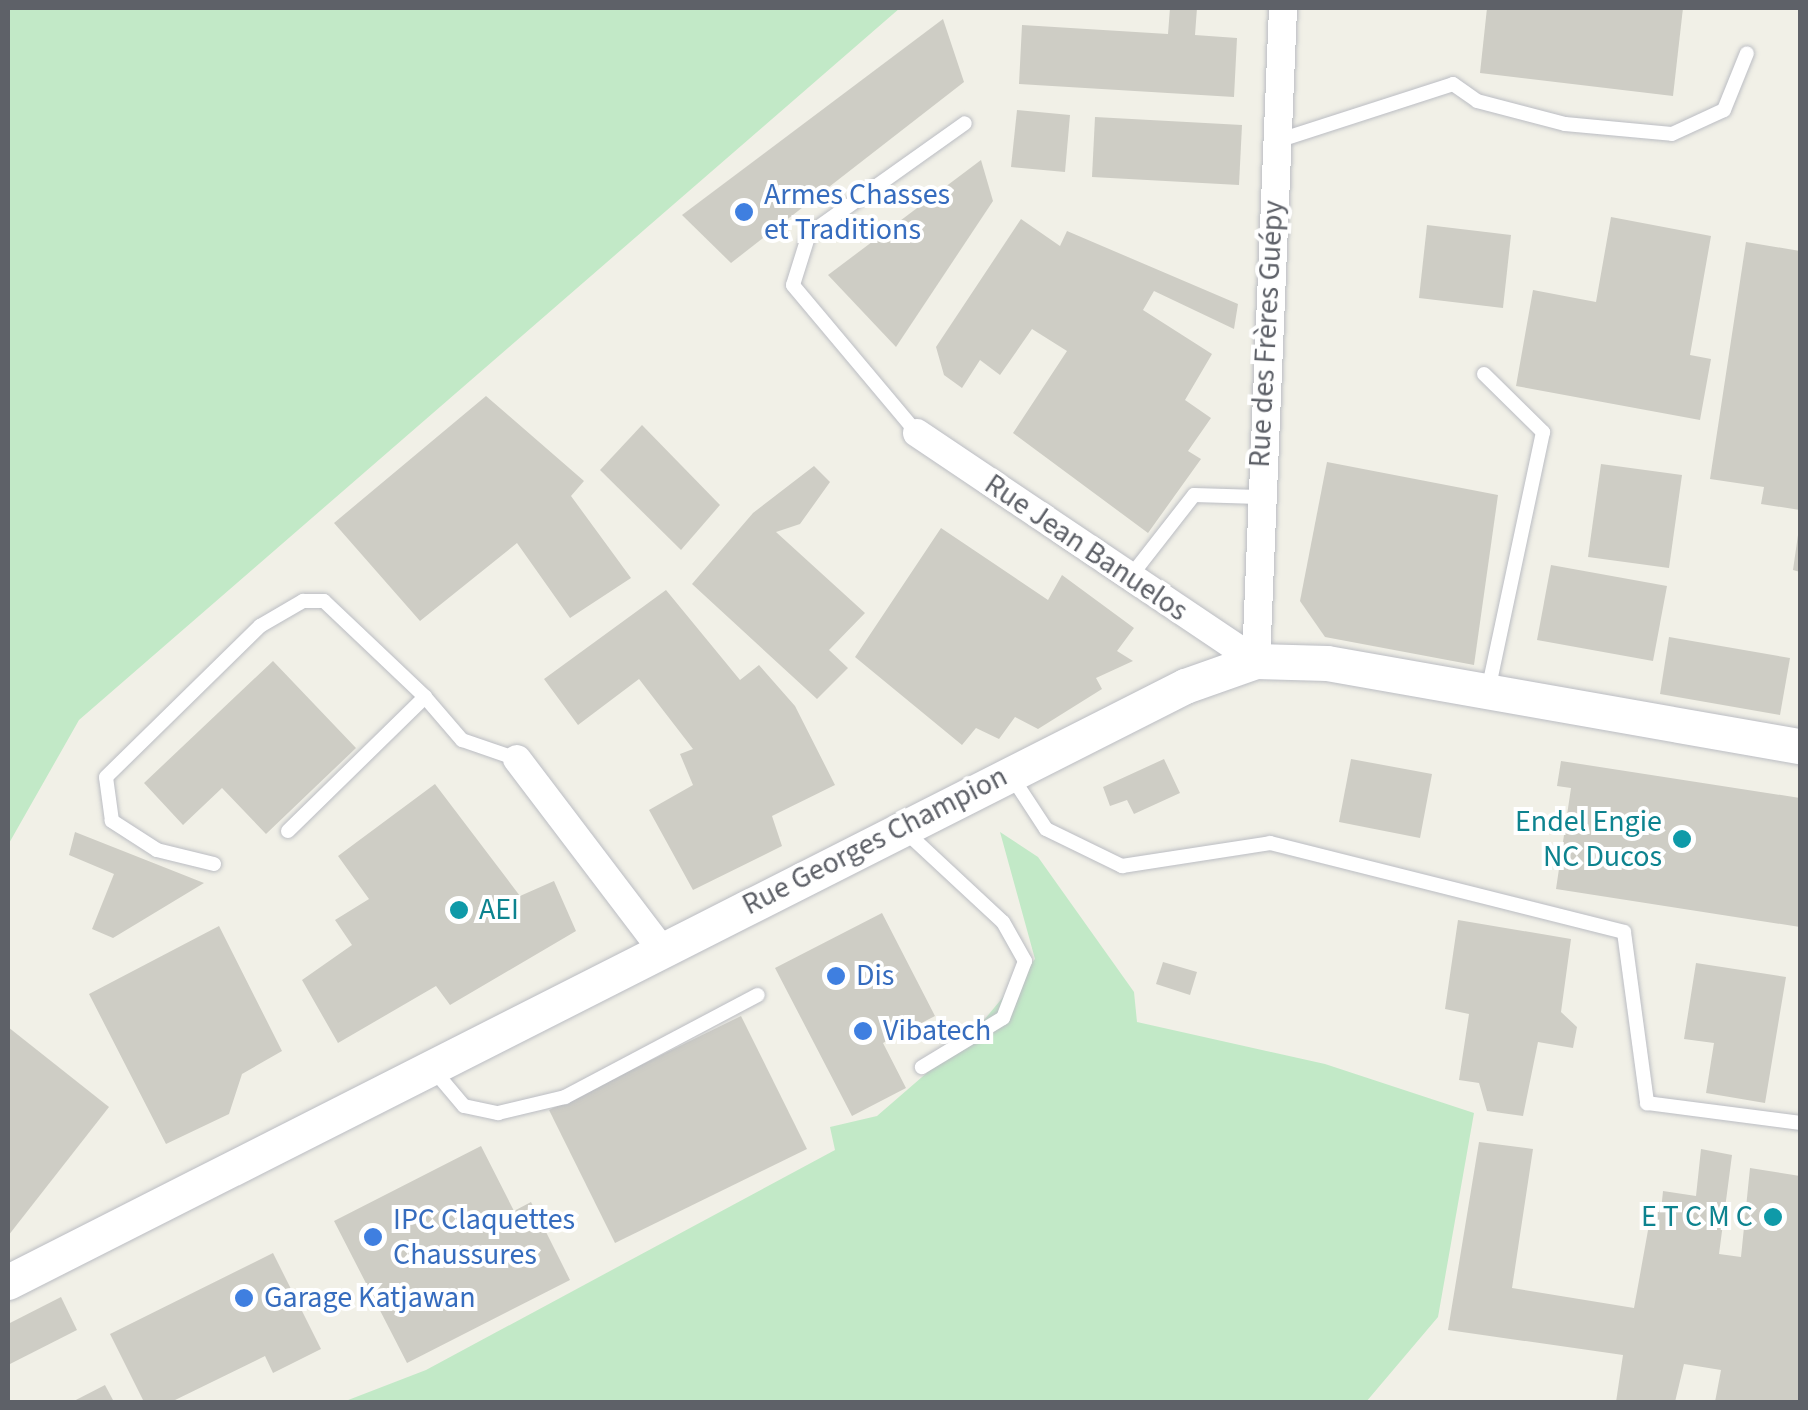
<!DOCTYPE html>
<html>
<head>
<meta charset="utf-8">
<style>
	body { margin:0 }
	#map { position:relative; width:1808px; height:1410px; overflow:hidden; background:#f1f0e7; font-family:"Source Sans 3",sans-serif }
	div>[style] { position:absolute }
	.green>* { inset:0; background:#c2e9c7 }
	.building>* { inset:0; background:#cecdc5 }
	.roads { filter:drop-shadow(0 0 2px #bbbdc3) drop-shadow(0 0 2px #bbbdc3) }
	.service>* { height:14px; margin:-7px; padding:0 7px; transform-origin:7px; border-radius:7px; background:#fff }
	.minor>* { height:28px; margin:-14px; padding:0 14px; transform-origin:14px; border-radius:14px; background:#fff }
	.tertiary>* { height:35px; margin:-17.5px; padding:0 17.5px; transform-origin:17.5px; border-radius:17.5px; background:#fff }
	.dots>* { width:28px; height:28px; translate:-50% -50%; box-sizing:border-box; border:5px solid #fff; border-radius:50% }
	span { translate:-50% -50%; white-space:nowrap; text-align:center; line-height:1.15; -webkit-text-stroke:8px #fff; paint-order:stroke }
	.shop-label { font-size:30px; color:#366cbe }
	.left { translate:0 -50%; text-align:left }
	.street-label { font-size:30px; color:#5e6168 }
	.culture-label { font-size:30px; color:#0d838f }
	.right { translate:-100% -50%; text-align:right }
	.frame { position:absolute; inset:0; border:10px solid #5e6168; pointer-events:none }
</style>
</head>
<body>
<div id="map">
	<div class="green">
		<i style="clip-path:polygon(8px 8px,900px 8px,79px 720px,8px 845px)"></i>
		<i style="clip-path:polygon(1000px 832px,1038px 857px,1134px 992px,1137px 1022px,1325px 1064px,1474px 1113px,1438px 1317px,1366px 1402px,343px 1402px,426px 1370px,835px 1150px,830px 1127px,877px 1116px,974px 1032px,1035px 959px)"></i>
	</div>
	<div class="building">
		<i style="clip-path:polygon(1170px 8px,1197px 8px,1195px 35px,1237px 38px,1234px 97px,1019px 84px,1022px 25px,1168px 34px)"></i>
		<i style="clip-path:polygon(1487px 8px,1683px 8px,1673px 96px,1480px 73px)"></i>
		<i style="clip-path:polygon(943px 19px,964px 82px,731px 263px,682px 215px)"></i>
		<i style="clip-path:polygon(1017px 110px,1070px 115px,1065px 172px,1011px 167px)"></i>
		<i style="clip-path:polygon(1095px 117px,1242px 125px,1239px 185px,1092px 177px)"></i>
		<i style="clip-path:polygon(981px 160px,993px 201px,896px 347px,828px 275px)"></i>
		<i style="clip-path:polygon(1611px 217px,1711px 236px,1690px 355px,1711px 359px,1700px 420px,1516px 386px,1533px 290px,1596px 302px)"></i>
		<i style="clip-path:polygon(1021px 219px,1060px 246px,1067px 231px,1238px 304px,1234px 329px,1154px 291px,1143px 310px,1212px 354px,1185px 400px,1211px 418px,1188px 451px,1201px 459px,1148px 533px,1013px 433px,1067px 351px,1032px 329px,1000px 375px,980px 360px,962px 388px,944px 375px,936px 347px)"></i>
		<i style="clip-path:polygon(1427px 225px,1511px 235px,1503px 308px,1419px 298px)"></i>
		<i style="clip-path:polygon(1746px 242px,1800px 251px,1800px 510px,1761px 504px,1764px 487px,1710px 479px)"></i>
		<i style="clip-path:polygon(486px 396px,584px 481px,571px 496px,631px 578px,570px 618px,517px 543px,420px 621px,334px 523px)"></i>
		<i style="clip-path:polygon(642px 425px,720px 505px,681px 550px,600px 470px)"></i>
		<i style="clip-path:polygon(1327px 462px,1498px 495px,1474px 665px,1325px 637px,1300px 601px)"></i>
		<i style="clip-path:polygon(1601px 464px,1682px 475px,1669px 568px,1588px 557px)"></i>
		<i style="clip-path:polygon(814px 466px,830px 482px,800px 524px,776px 532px,865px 613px,829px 650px,848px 668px,817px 699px,692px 584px,753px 513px)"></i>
		<i style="clip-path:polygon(941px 528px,1048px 600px,1062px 575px,1134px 628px,1117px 651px,1133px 661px,1096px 678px,1102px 689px,1038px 729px,1015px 717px,999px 739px,976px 728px,962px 745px,855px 657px)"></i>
		<i style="clip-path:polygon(1798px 535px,1800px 535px,1800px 572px,1793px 570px)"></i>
		<i style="clip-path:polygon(1551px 565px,1667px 586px,1653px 661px,1537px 640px)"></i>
		<i style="clip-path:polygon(666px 590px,740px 680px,759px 665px,795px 706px,835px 785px,772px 816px,782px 846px,693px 890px,649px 810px,693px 785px,680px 754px,693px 749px,639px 679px,578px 725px,544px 679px)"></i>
		<i style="clip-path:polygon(1669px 637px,1790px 658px,1780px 715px,1660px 694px)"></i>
		<i style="clip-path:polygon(273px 661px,356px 748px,266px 834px,222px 788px,183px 825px,144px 783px)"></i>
		<i style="clip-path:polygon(1164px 759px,1180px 793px,1134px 814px,1127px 800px,1110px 806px,1103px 787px)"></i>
		<i style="clip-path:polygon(1351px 759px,1432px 774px,1420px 838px,1339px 822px)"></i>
		<i style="clip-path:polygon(1561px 761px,1800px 798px,1800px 927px,1556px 889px,1571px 788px,1557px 786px)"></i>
		<i style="clip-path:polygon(435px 784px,520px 896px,554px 881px,576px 931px,450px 1005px,436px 986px,338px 1043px,302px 980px,352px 945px,335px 920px,369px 899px,338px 856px)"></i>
		<i style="clip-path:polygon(75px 832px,204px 883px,113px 938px,92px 929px,114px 874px,69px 855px)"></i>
		<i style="clip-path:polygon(882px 913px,935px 1016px,883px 1043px,906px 1088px,852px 1116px,775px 968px)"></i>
		<i style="clip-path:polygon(1458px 920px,1571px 939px,1561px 1012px,1577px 1027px,1573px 1048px,1538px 1042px,1523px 1116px,1487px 1111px,1479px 1083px,1459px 1080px,1469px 1014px,1445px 1009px)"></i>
		<i style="clip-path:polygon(219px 926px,282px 1051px,242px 1074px,229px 1114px,166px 1144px,89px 994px)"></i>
		<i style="clip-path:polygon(1163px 962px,1197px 972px,1190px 995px,1156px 984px)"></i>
		<i style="clip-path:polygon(1696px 963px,1786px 977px,1765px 1103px,1706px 1093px,1714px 1043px,1684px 1039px)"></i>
		<i style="clip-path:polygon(741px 1016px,807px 1149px,615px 1243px,549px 1110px)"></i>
		<i style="clip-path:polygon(8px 1027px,109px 1107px,8px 1236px)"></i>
		<i style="clip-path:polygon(1479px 1142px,1533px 1149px,1512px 1288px,1634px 1308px,1652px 1208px,1661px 1211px,1663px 1191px,1696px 1196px,1701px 1149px,1732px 1155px,1719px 1254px,1741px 1257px,1750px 1168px,1800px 1176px,1800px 1402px,1715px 1402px,1721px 1370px,1684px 1364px,1675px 1402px,1616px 1402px,1623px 1355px,1448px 1330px)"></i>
		<i style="clip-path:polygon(481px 1146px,514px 1211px,531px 1202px,570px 1280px,407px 1363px,334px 1221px)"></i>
		<i style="clip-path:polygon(273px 1253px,321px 1349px,273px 1373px,265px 1356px,171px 1402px,144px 1402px,110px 1334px)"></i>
		<i style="clip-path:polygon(61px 1297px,77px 1330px,8px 1365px,8px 1324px)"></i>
		<i style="clip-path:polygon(105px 1385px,114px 1402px,72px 1402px)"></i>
	</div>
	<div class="roads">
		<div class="service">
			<i style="left:1277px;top:141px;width:185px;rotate:-17.9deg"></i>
			<i style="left:1453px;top:84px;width:29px;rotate:35deg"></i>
			<i style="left:1477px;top:101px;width:91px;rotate:14.6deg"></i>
			<i style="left:1565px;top:124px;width:107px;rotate:5.3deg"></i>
			<i style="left:1672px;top:134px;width:57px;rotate:-24.8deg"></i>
			<i style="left:1724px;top:110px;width:61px;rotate:-68deg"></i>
			<i style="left:1484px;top:374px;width:83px;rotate:44.5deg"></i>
			<i style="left:1543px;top:432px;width:264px;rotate:102deg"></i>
			<i style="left:917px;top:433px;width:193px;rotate:-130deg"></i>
			<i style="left:793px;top:285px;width:53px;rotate:-72.6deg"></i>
			<i style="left:809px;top:234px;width:191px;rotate:-35.4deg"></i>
			<i style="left:1130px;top:577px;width:104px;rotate:-52deg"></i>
			<i style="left:1194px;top:495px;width:65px;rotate:1.8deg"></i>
			<i style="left:1012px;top:777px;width:62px;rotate:56.8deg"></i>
			<i style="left:1046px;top:829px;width:85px;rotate:26deg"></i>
			<i style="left:1122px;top:866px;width:150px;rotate:-8.8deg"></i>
			<i style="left:1270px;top:843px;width:365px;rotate:14.1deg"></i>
			<i style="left:1624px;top:932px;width:173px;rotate:82.3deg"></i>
			<i style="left:1647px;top:1103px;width:154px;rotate:7.4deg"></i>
			<i style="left:288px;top:831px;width:192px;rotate:-44.4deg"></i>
			<i style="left:425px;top:697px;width:57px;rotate:49.3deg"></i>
			<i style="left:462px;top:740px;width:58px;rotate:19.1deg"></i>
			<i style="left:906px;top:832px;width:132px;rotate:42.9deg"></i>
			<i style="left:1003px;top:922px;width:45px;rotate:60.6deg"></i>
			<i style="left:1025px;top:961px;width:61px;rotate:111.1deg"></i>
			<i style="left:1003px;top:1018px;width:95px;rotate:148.8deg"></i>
			<i style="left:214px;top:864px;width:59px;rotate:-166.2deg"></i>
			<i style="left:157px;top:850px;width:54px;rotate:-147.2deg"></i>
			<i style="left:112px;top:821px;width:44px;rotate:-97.8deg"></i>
			<i style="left:106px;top:777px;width:216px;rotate:-44.4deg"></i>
			<i style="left:260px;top:626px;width:50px;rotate:-30.2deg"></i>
			<i style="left:303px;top:601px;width:21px"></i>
			<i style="left:324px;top:601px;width:139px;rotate:43.5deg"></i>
			<i style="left:431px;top:1067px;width:51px;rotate:49.8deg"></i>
			<i style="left:464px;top:1106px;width:35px;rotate:12deg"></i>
			<i style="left:498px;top:1113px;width:69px;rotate:-13.4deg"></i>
			<i style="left:565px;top:1097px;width:218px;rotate:-27.9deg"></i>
		</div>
		<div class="minor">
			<i style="left:917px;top:433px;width:409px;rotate:33.9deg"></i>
			<i style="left:1256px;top:661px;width:654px;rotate:-87.63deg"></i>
			<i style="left:517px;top:759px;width:238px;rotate:52.8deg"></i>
		</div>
		<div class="tertiary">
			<i style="left:8px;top:1282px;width:1319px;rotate:-26.86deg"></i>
			<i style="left:1185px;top:686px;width:75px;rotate:-19.4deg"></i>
			<i style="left:1256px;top:661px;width:71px;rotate:1.6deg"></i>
			<i style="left:1327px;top:663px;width:480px;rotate:10deg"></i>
		</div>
	</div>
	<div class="dots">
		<i style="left:744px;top:212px;background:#3f7fe0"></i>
		<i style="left:1682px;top:839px;background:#0f9aa8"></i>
		<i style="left:459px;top:910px;background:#0f9aa8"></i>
		<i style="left:836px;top:976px;background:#3f7fe0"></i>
		<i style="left:863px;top:1031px;background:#3f7fe0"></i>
		<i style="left:1773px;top:1217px;background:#0f9aa8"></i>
		<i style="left:373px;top:1237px;background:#3f7fe0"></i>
		<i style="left:244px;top:1298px;background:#3f7fe0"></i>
	</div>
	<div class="shop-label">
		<span class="left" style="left:764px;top:212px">Armes Chasses<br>et Traditions</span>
		<span class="left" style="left:856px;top:976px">Dis</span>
		<span class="left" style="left:883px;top:1031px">Vibatech</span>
		<span class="left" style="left:393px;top:1237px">IPC Claquettes<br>Chaussures</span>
		<span class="left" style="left:264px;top:1298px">Garage Katjawan</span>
	</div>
	<div class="street-label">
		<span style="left:1267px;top:334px;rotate:-87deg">Rue des Frères Guépy</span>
		<span style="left:1086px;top:548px;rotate:34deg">Rue Jean Banuelos</span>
		<span style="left:875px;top:841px;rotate:-27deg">Rue Georges Champion</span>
	</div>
	<div class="culture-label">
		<span class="right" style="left:1662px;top:839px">Endel Engie<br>NC Ducos</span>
		<span class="left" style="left:479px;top:910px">AEI</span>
		<span class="right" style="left:1753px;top:1217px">E T C M C</span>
	</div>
	<div class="frame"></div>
</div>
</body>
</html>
